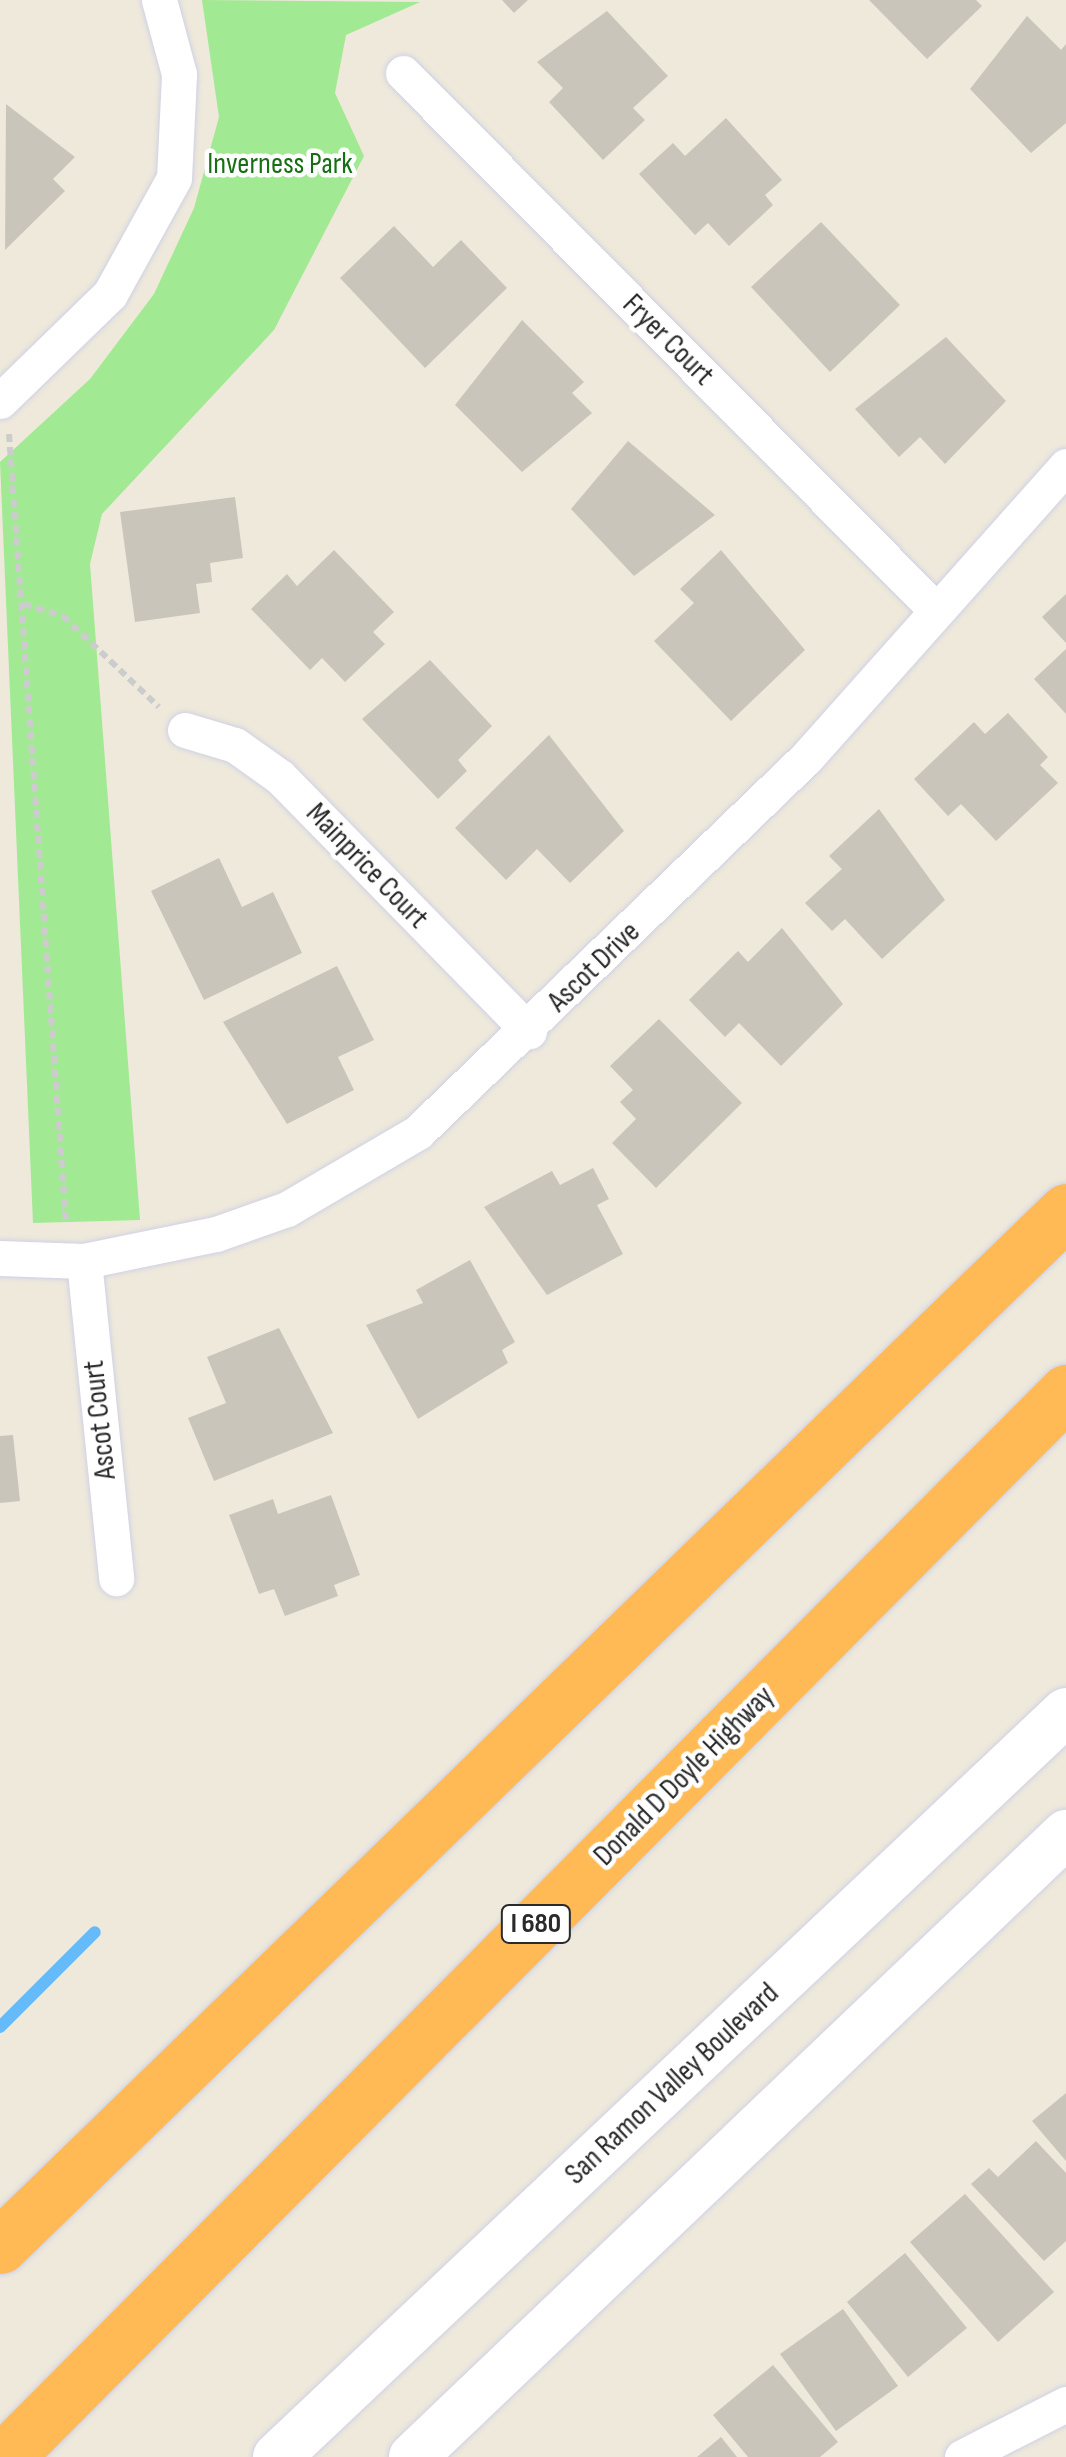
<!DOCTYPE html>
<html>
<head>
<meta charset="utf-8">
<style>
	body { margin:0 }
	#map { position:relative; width:1066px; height:2457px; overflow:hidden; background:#eee9db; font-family:"Sofia Sans Condensed",sans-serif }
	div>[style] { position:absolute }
	.green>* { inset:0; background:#a2e993 }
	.stream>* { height:12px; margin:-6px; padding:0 6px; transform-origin:6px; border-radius:6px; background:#65baf9 }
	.building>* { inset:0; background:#c9c5bb }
	.path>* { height:6px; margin-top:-3px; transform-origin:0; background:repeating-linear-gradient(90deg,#ccc 0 8px,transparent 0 13px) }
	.roads { filter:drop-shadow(0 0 2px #d0d1e5) drop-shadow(0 0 2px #d0d1e5) }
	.street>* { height:35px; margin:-17.5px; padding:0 17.5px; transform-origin:17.5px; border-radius:17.5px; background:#fff }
	.secondary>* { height:48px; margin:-24px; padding:0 24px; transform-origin:24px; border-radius:24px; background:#fff }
	.highway>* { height:55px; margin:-27.5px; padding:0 27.5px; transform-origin:27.5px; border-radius:27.5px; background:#ffba55 }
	span { translate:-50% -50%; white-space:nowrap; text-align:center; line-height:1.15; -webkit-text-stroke:9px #fff; paint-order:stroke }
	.shield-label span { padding:2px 8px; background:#fff; border:2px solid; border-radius:8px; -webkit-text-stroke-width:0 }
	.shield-label { font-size:28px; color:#2a2a2a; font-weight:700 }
	.park-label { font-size:30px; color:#186e14 }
	.street-label { font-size:30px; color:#2a2a2a }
</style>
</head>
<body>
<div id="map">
	<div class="green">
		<i style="clip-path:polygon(202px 0,420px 2px,346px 35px,335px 93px,364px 156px,274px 330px,102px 514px,90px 564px,140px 1220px,33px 1223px,0 462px,90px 379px,154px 294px,194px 208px,219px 117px)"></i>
	</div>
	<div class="stream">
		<i style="left:0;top:2027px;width:134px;rotate:-45deg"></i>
	</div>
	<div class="building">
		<i style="clip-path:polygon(502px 0,528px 0,514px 13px)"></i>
		<i style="clip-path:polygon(869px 0,976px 0,982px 6px,927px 59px)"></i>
		<i style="clip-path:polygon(607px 11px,668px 76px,633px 108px,645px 120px,603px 160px,549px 102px,563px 88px,537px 62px)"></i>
		<i style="clip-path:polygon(1027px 16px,1061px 50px,1066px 44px,1066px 123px,1031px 153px,970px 89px)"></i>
		<i style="clip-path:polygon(6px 104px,75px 157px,53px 179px,65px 191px,5px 250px)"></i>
		<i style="clip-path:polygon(726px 118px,782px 180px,765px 195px,773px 205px,729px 246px,708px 223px,695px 235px,639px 174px,673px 143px,685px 156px)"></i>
		<i style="clip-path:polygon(821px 222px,900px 305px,830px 372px,751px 287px)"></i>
		<i style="clip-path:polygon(394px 226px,433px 267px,461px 240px,507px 288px,425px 368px,340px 278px)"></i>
		<i style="clip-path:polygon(522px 320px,584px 382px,572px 393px,592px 413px,522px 472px,455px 405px)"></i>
		<i style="clip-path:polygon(946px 337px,1006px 401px,945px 464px,920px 437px,899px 457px,855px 409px)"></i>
		<i style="clip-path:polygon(628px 441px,715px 515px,634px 576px,571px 509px)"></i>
		<i style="clip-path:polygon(235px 497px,243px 558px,210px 563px,212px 582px,196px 584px,200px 613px,135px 622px,120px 512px)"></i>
		<i style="clip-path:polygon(334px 550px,394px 612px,373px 632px,385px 644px,345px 682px,322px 658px,310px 670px,251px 609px,287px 574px,297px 586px)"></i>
		<i style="clip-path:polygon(721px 550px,805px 650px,731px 721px,654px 641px,694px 603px,680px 589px)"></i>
		<i style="clip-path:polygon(1066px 594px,1066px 643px,1042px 617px)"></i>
		<i style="clip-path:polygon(1066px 649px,1066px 714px,1034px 679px)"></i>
		<i style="clip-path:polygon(430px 660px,492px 726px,458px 760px,467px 771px,438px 799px,362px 719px)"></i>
		<i style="clip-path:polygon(1008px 713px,1048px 757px,1040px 765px,1058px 783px,996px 841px,961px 804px,948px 816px,914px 779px,974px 722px,985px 734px)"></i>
		<i style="clip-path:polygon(549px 735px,624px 831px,570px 883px,537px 849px,506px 880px,455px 828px)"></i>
		<i style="clip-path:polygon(879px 809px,945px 900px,882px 959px,845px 919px,832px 931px,805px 903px,842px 869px,829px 856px)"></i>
		<i style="clip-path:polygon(219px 858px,242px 907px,273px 892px,302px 953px,204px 1000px,151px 891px)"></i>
		<i style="clip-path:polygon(782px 928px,843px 1004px,781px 1066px,739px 1023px,725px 1037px,689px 1000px,738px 951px,748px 962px)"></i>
		<i style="clip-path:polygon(337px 966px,374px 1040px,338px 1057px,354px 1090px,287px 1124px,223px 1022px)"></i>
		<i style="clip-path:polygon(659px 1019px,742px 1103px,656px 1188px,612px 1143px,636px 1119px,620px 1102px,633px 1090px,610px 1066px)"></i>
		<i style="clip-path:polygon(593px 1168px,609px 1199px,597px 1205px,623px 1254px,547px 1295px,484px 1207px,552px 1171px,560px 1185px)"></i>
		<i style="clip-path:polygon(470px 1260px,515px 1342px,502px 1350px,508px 1363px,418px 1419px,366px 1325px,423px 1303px,416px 1290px)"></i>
		<i style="clip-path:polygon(279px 1328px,333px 1433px,214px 1481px,188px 1418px,226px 1403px,207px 1357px)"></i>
		<i style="clip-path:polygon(13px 1435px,20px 1501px,0 1503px,0 1436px)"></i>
		<i style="clip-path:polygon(331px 1495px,360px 1575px,334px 1585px,338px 1596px,285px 1616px,274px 1589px,259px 1594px,229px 1515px,273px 1499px,278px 1514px)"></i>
		<i style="clip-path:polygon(1066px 2093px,1066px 2161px,1032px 2121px)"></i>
		<i style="clip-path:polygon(1036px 2141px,1066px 2173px,1066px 2241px,1044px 2261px,971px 2184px,989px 2168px,998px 2177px)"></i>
		<i style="clip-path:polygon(965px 2194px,1054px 2292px,998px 2342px,910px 2242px)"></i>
		<i style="clip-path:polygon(905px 2253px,967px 2328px,908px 2377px,847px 2302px)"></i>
		<i style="clip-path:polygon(843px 2309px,898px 2386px,836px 2431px,780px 2354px)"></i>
		<i style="clip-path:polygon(773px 2365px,838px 2442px,820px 2457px,748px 2457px,713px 2415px)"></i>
		<i style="clip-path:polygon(721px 2437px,737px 2457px,697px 2457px)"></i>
	</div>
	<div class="path">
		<i style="left:9px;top:434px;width:792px;rotate:85.87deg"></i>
		<i style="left:24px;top:604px;width:41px;rotate:17.1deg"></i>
		<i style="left:63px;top:616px;width:132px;rotate:43.5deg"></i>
	</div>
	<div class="roads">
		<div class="street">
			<i style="left:403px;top:73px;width:752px;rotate:45.22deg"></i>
			<i style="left:0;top:401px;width:153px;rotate:-44.2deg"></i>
			<i style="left:110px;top:294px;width:132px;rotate:-61.1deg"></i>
			<i style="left:174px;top:178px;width:104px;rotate:-87.2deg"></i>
			<i style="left:179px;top:74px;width:77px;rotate:-105.1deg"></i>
			<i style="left:185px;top:730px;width:52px;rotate:16.7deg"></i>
			<i style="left:235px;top:745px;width:55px;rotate:35.4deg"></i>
			<i style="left:280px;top:777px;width:356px;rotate:45.6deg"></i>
			<i style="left:0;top:1258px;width:84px;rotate:2deg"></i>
			<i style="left:84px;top:1261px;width:135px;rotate:-11.6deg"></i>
			<i style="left:216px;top:1234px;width:75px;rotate:-19.4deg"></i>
			<i style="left:287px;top:1209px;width:152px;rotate:-30.4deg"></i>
			<i style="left:418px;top:1132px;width:539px;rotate:-43.95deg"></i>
			<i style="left:806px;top:758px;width:391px;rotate:-48.3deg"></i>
			<i style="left:84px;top:1261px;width:319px;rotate:84.2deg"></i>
			<i style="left:962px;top:2457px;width:117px;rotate:-27deg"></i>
		</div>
		<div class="secondary">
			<i style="left:277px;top:2457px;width:1085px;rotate:-43.36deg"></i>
			<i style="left:413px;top:2457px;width:903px;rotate:-43.65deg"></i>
		</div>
		<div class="highway">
			<i style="left:0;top:2246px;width:1486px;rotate:-44.15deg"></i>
			<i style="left:6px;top:2457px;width:1503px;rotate:-45.13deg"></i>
		</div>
	</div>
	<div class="shield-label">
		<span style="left:536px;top:1924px">I 680</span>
	</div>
	<div class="park-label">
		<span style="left:280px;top:164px">Inverness Park</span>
	</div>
	<div class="street-label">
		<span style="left:668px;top:340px;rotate:45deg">Fryer Court</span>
		<span style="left:367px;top:866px;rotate:46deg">Mainprice Court</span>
		<span style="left:594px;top:967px;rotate:-44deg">Ascot Drive</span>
		<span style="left:100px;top:1420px;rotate:-96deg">Ascot Court</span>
		<span style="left:684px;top:1776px;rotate:-45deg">Donald D Doyle Highway</span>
		<span style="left:672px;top:2084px;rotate:-43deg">San Ramon Valley Boulevard</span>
	</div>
</div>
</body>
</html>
